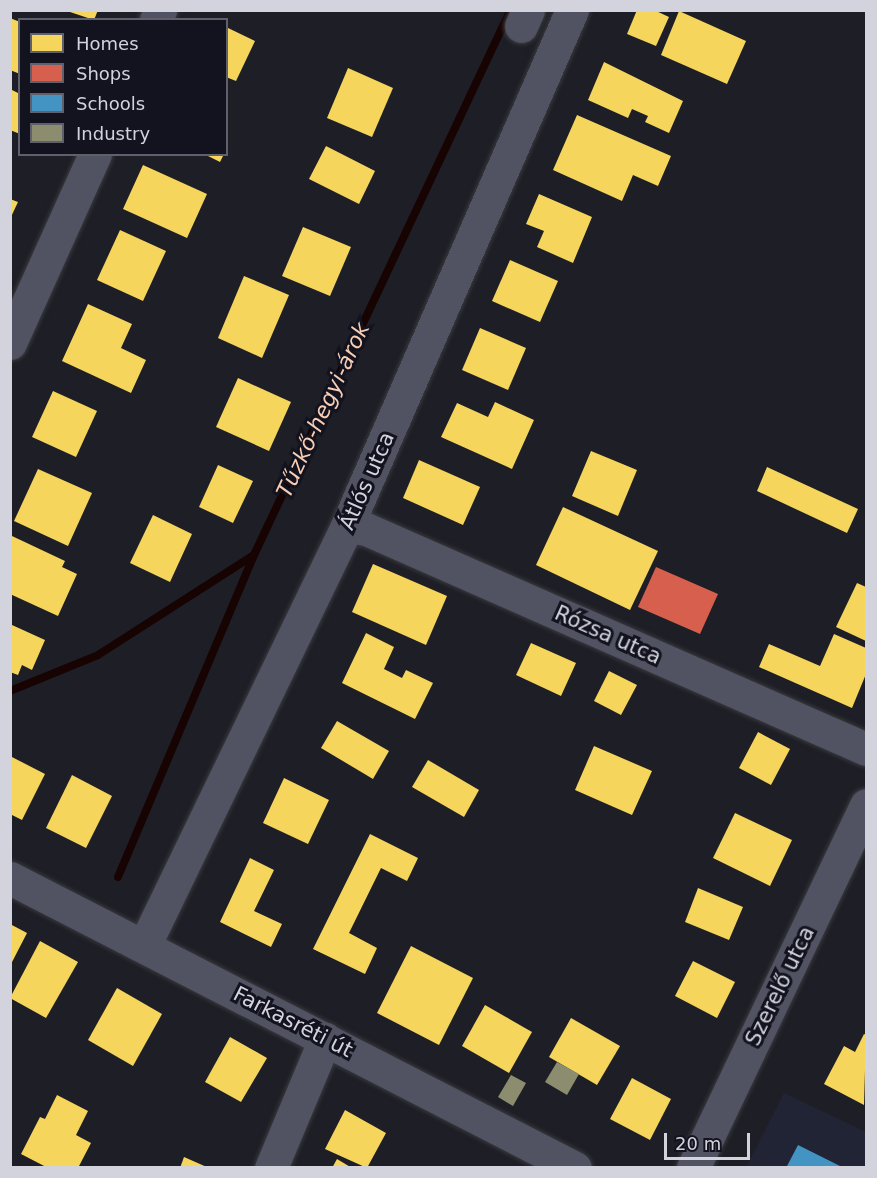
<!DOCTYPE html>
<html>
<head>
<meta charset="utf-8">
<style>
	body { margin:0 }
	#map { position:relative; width:877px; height:1178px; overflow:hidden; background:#1e1f26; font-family:"DejaVu Sans",sans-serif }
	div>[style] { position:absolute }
	.built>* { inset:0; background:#212435 }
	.homes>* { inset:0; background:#f6d55c }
	.shops>* { inset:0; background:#d6604d }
	.schools>* { inset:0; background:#4393c3 }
	.industry>* { inset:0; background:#8c8c6e }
	.stream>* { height:8px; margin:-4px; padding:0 4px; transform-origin:4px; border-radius:4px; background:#180303 }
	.roads { filter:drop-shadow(0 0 2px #38393f) drop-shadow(0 0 2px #38393f) }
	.minor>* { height:33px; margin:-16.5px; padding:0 16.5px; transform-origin:16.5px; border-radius:16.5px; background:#525362 }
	span { translate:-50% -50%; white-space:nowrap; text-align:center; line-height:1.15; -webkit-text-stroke:6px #12131f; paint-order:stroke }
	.street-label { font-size:21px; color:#d2d3dc }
	.water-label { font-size:22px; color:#f9cdb4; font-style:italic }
	.frame { position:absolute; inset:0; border:12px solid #d2d3dc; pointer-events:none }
	.legend { position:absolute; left:18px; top:18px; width:210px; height:138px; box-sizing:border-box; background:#12131f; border:2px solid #5f606b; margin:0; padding:8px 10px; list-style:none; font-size:18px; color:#d2d3dc }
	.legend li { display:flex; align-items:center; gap:12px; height:30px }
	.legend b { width:30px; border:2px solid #5f606b }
	.scale { position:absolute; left:664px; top:1133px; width:86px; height:27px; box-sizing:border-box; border:3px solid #d2d3dc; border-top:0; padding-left:8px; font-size:18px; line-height:21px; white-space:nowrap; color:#d2d3dc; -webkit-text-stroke:4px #12131f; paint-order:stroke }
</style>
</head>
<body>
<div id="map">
	<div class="built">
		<i style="clip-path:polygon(784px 1093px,866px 1132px,866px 1167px,746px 1168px)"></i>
	</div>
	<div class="homes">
		<i style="clip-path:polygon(64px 10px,98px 10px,94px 20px)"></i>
		<i style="clip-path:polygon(637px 10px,654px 10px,669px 17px,656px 46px,627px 34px)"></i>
		<i style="clip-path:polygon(679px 11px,746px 41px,727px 84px,661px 55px)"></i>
		<i style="clip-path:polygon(10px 18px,20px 22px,20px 74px,10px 70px)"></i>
		<i style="clip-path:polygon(226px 27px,255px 41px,236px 81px,226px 77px)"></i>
		<i style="clip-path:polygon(604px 62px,683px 101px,669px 133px,645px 122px,648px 116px,632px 109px,628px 118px,588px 100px)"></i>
		<i style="clip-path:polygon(348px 68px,393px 88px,372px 137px,327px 118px)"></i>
		<i style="clip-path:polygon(12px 90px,20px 94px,20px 134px,10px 130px)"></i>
		<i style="clip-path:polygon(577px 115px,671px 156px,658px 186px,633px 175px,622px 201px,553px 170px)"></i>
		<i style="clip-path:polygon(326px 146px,375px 171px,359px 204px,309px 179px)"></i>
		<i style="clip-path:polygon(204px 154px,224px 154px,220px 162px)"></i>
		<i style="clip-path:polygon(143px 165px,207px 194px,187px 238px,123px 209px)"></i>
		<i style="clip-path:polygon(539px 194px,592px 217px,573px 263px,537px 247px,544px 231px,526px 224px)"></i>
		<i style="clip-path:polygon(10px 199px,18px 202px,10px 219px)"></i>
		<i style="clip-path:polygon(303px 227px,351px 247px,330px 296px,282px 276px)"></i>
		<i style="clip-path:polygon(120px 230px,166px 251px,143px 301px,97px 280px)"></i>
		<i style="clip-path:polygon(510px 260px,558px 281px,540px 322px,492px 301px)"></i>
		<i style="clip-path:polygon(244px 276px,289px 295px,262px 358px,218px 338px)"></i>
		<i style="clip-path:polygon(88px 304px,132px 324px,121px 348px,146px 360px,131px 393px,62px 361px)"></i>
		<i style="clip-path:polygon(480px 328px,526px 348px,508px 390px,462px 370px)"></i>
		<i style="clip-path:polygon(238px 378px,291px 402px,269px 451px,216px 427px)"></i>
		<i style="clip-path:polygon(53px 391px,97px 411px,76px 457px,32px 437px)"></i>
		<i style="clip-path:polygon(495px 402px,534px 420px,512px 469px,441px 437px,457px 403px,488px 417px)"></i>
		<i style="clip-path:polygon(591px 451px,637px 470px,618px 516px,572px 496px)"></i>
		<i style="clip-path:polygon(419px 460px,480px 487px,463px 525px,403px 498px)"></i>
		<i style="clip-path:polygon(218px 465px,253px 481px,233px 523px,199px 507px)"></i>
		<i style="clip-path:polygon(767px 467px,858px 509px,847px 533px,757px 491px)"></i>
		<i style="clip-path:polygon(38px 469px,92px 493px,68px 546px,14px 521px)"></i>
		<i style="clip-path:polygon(563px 507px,658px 551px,630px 610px,536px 565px)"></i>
		<i style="clip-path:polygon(153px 515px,192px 534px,170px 582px,130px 563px)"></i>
		<i style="clip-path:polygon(12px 536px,65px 561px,62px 567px,77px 574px,58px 616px,10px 594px)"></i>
		<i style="clip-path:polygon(373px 564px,447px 596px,426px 645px,352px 612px)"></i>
		<i style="clip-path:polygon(857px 583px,866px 587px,866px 641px,836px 627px)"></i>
		<i style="clip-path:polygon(12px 625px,45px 640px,32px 670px,22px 665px,18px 675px,10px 672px)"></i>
		<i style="clip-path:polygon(366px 633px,394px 647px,384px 669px,402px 678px,406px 670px,433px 683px,415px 719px,342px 683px)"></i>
		<i style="clip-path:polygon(834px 634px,866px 648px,866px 674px,852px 708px,759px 667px,769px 644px,820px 666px)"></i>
		<i style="clip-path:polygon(531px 643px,576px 663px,561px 696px,516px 675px)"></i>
		<i style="clip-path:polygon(609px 671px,637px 685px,621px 715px,594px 701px)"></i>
		<i style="clip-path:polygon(337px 721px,389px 751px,373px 779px,321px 748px)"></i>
		<i style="clip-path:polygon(758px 732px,790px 749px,771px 785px,739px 768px)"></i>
		<i style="clip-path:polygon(594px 746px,652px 771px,632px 815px,575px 790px)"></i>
		<i style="clip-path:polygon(10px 756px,45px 774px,22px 820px,10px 814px)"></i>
		<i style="clip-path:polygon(428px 760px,479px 790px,464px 817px,412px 787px)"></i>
		<i style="clip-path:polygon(72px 775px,112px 796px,86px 848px,46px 828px)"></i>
		<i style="clip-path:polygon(284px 778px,329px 800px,308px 844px,263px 823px)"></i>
		<i style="clip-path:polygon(735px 813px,792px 840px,770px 886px,713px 858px)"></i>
		<i style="clip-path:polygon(370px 834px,418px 858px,407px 881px,381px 868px,349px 933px,377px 948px,365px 974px,313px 949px)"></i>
		<i style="clip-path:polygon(250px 858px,274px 870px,254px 911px,282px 924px,271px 947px,220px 922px)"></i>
		<i style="clip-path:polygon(698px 888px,743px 907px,729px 940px,685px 922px)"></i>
		<i style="clip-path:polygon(10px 924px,27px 933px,10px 966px)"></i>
		<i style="clip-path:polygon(40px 941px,78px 962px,46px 1018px,10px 998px)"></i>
		<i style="clip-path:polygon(411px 946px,473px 978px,439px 1045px,377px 1013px)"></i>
		<i style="clip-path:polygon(693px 961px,735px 982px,717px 1018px,675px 996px)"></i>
		<i style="clip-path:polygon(117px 988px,162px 1014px,133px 1066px,88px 1040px)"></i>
		<i style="clip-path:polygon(485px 1005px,532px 1032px,509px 1073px,462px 1046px)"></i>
		<i style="clip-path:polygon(571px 1018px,620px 1046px,597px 1085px,549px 1057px)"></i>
		<i style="clip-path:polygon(864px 1034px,866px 1035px,864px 1105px,824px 1084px,844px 1046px,855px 1052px)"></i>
		<i style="clip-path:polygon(230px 1037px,267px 1058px,241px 1102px,205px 1082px)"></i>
		<i style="clip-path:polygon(632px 1078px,671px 1099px,650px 1140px,610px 1119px)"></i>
		<i style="clip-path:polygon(57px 1095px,88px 1111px,76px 1135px,91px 1143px,78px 1168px,48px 1168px,21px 1154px,40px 1117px,45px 1119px)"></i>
		<i style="clip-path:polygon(345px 1110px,386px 1133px,367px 1168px,325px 1149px)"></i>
		<i style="clip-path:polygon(184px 1157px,209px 1168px,180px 1168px)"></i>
		<i style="clip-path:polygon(337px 1159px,352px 1168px,332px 1168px)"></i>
	</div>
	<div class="shops">
		<i style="clip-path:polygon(656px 567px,718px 594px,700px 634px,638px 607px)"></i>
	</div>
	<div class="schools">
		<i style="clip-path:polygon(798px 1145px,844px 1168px,786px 1168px)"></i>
	</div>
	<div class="industry">
		<i style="clip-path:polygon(557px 1062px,579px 1074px,567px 1095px,545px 1082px)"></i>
		<i style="clip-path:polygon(511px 1075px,526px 1083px,513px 1106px,498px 1097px)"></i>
	</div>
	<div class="stream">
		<i style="left:10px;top:691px;width:95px;rotate:-22.2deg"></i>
		<i style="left:98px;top:655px;width:185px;rotate:-32.7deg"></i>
		<i style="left:254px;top:555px;width:601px;rotate:-64.8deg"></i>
		<i style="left:118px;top:877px;width:350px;rotate:-67.1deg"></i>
	</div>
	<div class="roads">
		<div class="minor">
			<i style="left:156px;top:20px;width:11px;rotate:-68deg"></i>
			<i style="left:521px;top:26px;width:17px;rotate:-66deg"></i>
			<i style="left:10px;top:343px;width:207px;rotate:-65.8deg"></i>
			<i style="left:347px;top:526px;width:19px;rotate:9deg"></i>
			<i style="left:366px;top:529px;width:546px;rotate:23.75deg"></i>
			<i style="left:10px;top:878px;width:635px;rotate:27.17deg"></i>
			<i style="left:145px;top:944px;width:464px;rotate:-64.2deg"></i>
			<i style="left:347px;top:526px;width:563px;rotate:-66.44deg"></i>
			<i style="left:271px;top:1168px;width:140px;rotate:-67.3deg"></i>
			<i style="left:693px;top:1168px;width:402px;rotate:-64.5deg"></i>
		</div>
	</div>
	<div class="street-label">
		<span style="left:367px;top:481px;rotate:-66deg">Átlós utca</span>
		<span style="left:608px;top:635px;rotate:24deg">Rózsa utca</span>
		<span style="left:780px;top:986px;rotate:-64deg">Szerelő utca</span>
		<span style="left:293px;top:1022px;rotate:27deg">Farkasréti út</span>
	</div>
	<div class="water-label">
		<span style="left:323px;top:410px;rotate:-65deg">Tűzkő-hegyi-árok</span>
	</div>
	<div class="frame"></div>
	<ul class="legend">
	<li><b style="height:16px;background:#f6d55c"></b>Homes</li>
	<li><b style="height:16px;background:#d6604d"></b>Shops</li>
	<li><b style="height:16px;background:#4393c3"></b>Schools</li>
	<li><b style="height:16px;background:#8c8c6e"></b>Industry</li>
	</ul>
	<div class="scale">20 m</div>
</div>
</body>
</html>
